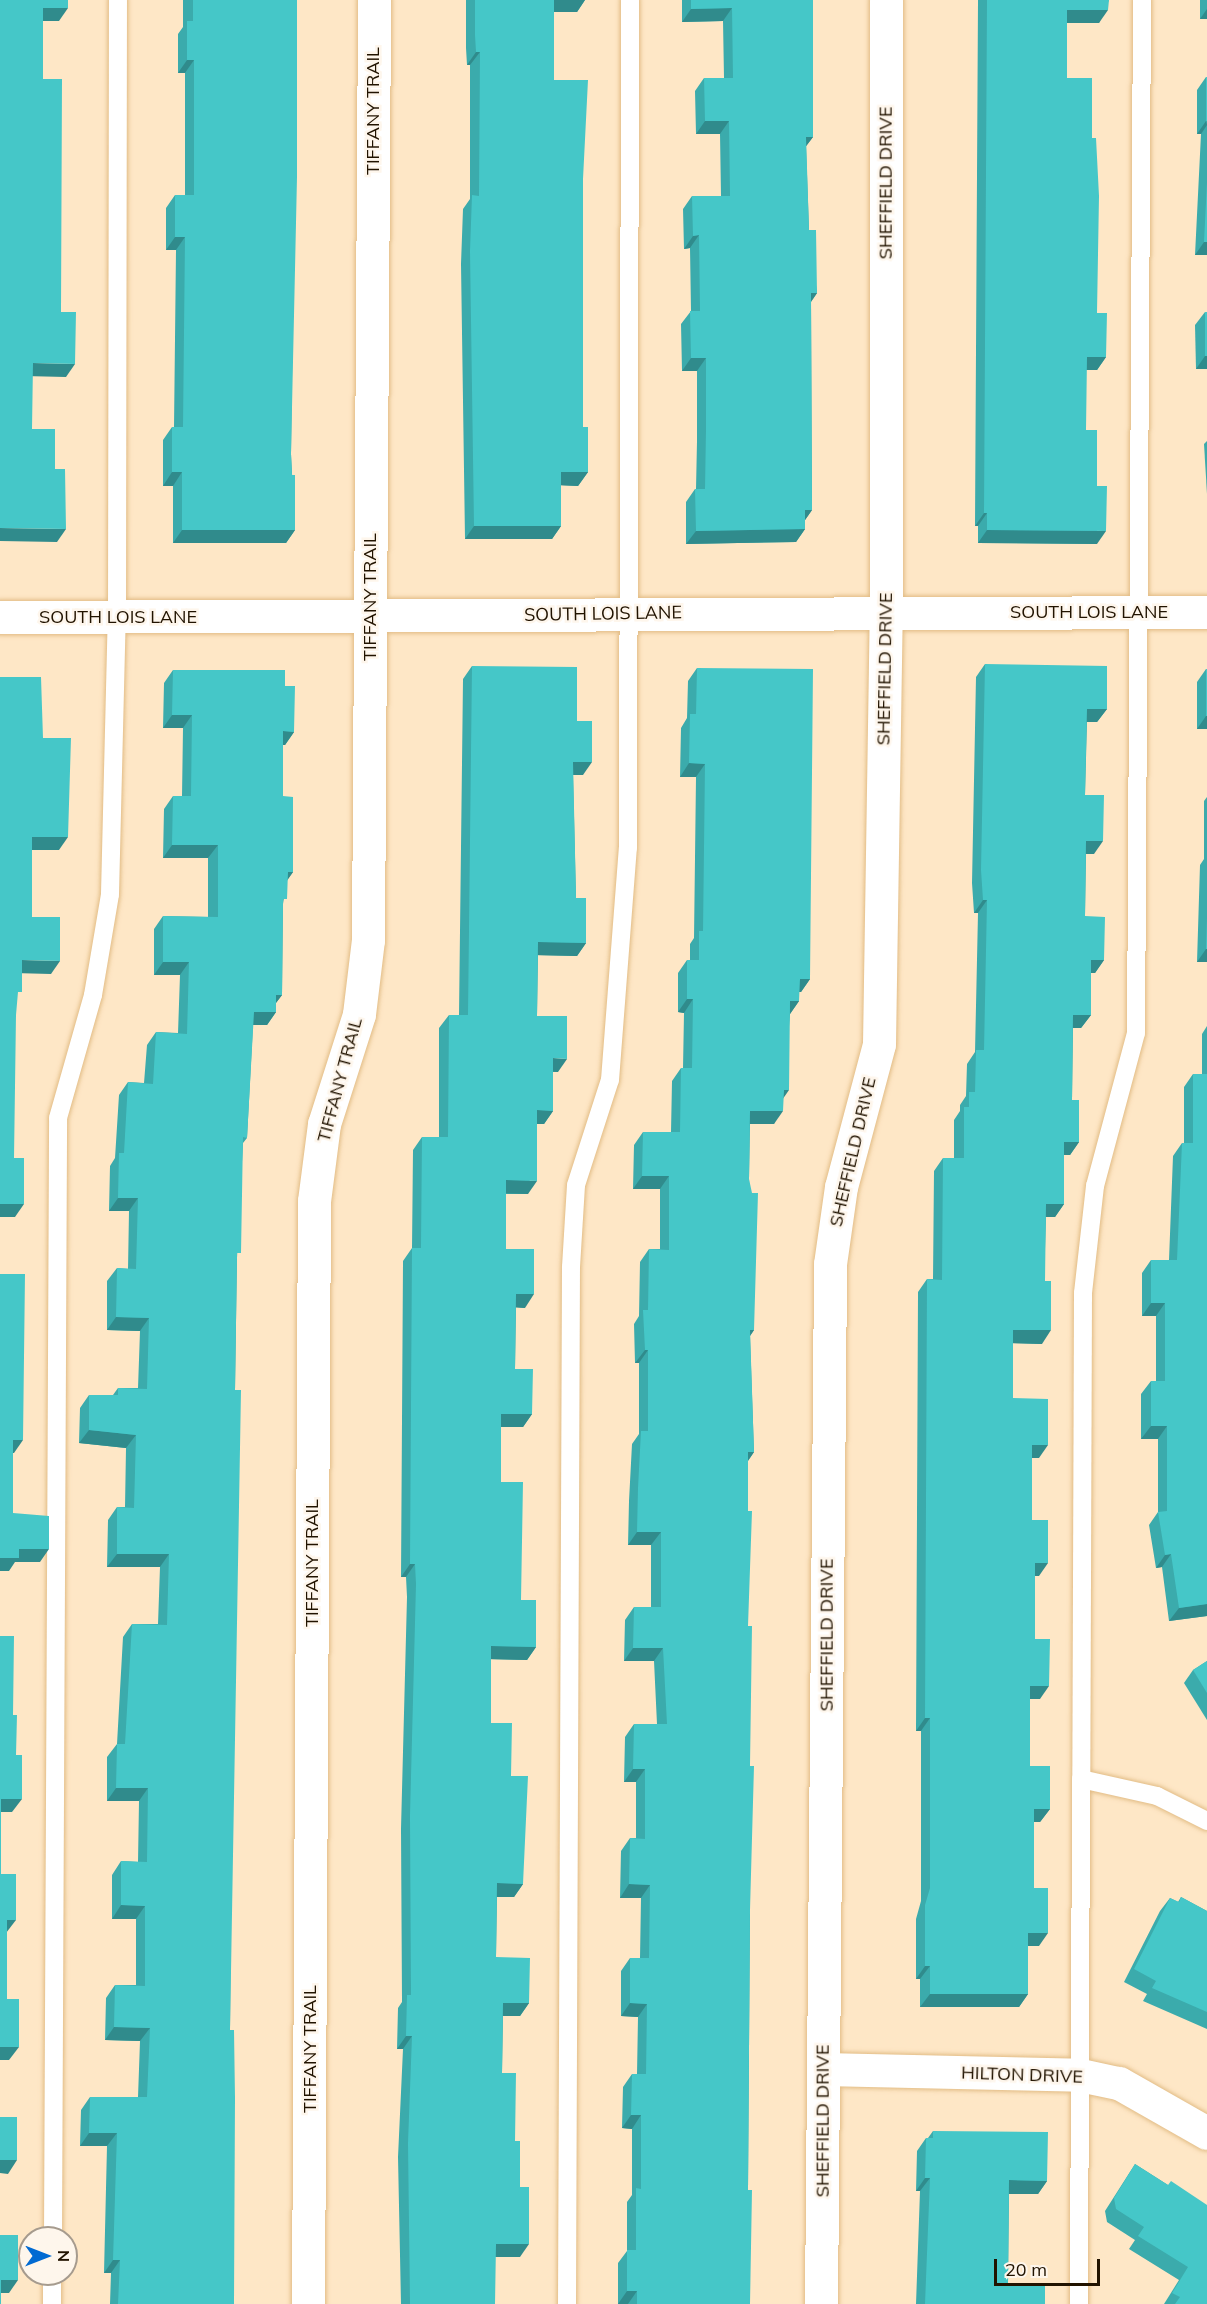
<!DOCTYPE html>
<html>
<head>
<meta charset="utf-8">
<style>
	body { margin:0 }
	#map { position:relative; width:1207px; height:2304px; overflow:hidden; background:#fee7c6; font-family:Mulish,sans-serif }
	div>[style] { position:absolute }
	.roads { filter:drop-shadow(0 0 2px #e2bc85) drop-shadow(0 0 2px #e2bc85) }
	.lane>* { height:18px; margin:-9px; padding:0 9px; transform-origin:9px; border-radius:9px; background:#fff }
	.street>* { height:33px; margin:-16.5px; padding:0 16.5px; transform-origin:16.5px; border-radius:16.5px; background:#fff }
	.wall>* { inset:0; background:#3babac }
	.shaded-wall>* { inset:0; background:#308b8c }
	.building>* { inset:0; background:#45c7c8 }
	span { translate:-50% -50%; white-space:nowrap; text-align:center; line-height:1.15; -webkit-text-stroke:5px #fef6ec; paint-order:stroke }
	.street-label { font-size:18px; color:#211300 }
	.north { position:absolute; left:18px; top:2226px; width:60px; height:60px; box-sizing:border-box; background:#fef6ec; border:2px solid #a69b8e; border-radius:50%; rotate:90deg; font-size:16px; font-weight:700; line-height:24px; text-align:center; color:#211300 }
	.north::after { content:''; display:block; margin:auto; width:21px; height:27px; background:#016ad2; clip-path:polygon(50% 0,100% 100%,50% 72%,0 100%) }
	.scale { position:absolute; left:994px; top:2259px; width:106px; height:27px; box-sizing:border-box; border:3px solid #211300; border-top:0; padding-left:8px; font-size:18px; line-height:21px; white-space:nowrap; color:#211300; -webkit-text-stroke:4px #fef6ec; paint-order:stroke }
</style>
</head>
<body>
<div id="map">
	<div class="roads">
		<div class="lane">
			<i style="left:1142px;top:0;width:1033px;rotate:90.33deg"></i>
			<i style="left:1136px;top:1033px;width:158px;rotate:105deg"></i>
			<i style="left:1095px;top:1186px;width:108px;rotate:96.4deg"></i>
			<i style="left:1083px;top:1293px;width:486px;rotate:90.2deg"></i>
			<i style="left:1081px;top:1779px;width:78px;rotate:12.6deg"></i>
			<i style="left:1157px;top:1796px;width:56px;rotate:26.6deg"></i>
			<i style="left:53px;top:2238px;width:1120px;rotate:-89.74deg"></i>
			<i style="left:58px;top:1118px;width:128px;rotate:-74.1deg"></i>
			<i style="left:93px;top:995px;width:102px;rotate:-80.4deg"></i>
			<i style="left:110px;top:894px;width:277px;rotate:-88.6deg"></i>
			<i style="left:117px;top:617px;width:617px;rotate:-89.91deg"></i>
			<i style="left:52px;top:2304px;width:30px;rotate:-90deg"></i>
			<i style="left:567px;top:2304px;width:1037px;rotate:-89.78deg"></i>
			<i style="left:571px;top:1267px;width:82px;rotate:-86.5deg"></i>
			<i style="left:576px;top:1185px;width:110px;rotate:-72.1deg"></i>
			<i style="left:610px;top:1080px;width:233px;rotate:-85.6deg"></i>
			<i style="left:628px;top:848px;width:848px;rotate:-89.86deg"></i>
			<i style="left:1079px;top:2304px;width:525px;rotate:-89.78deg"></i>
		</div>
		<div class="street">
			<i style="left:0;top:617px;width:1207px;rotate:-0.24deg"></i>
			<i style="left:823px;top:2069px;width:257px;rotate:1.3deg"></i>
			<i style="left:1080px;top:2075px;width:40px;rotate:12deg"></i>
			<i style="left:1119px;top:2083px;width:101px;rotate:29.6deg"></i>
			<i style="left:308px;top:2304px;width:1103px;rotate:-89.69deg"></i>
			<i style="left:314px;top:1201px;width:78px;rotate:-82.6deg"></i>
			<i style="left:324px;top:1124px;width:115px;rotate:-72.3deg"></i>
			<i style="left:359px;top:1014px;width:75px;rotate:-83.1deg"></i>
			<i style="left:368px;top:940px;width:940px;rotate:-89.63deg"></i>
			<i style="left:821px;top:2304px;width:1040px;rotate:-89.5deg"></i>
			<i style="left:830px;top:1264px;width:78px;rotate:-81.9deg"></i>
			<i style="left:841px;top:1187px;width:148px;rotate:-75.1deg"></i>
			<i style="left:879px;top:1044px;width:431px;rotate:-89.1deg"></i>
			<i style="left:886px;top:613px;width:613px;rotate:-90deg"></i>
		</div>
	</div>
	<div class="wall">
		<i style="clip-path:polygon(183px 0,297px 0,291px 454px,295px 530px,286px 543px,173px 543px,173px 486px,163px 486px,163px 440px,172px 427px,174px 427px,176px 250px,166px 250px,166px 208px,175px 195px,185px 195px,185px 73px,178px 73px,178px 34px,183px 27px)"></i>
		<i style="clip-path:polygon(466px 0,585px 0,577px 12px,554px 12px,554px 80px,583px 179px,583px 427px,588px 472px,578px 486px,561px 485px,561px 526px,552px 539px,465px 539px,461px 264px,463px 209px,470px 199px,470px 65px,467px 65px,466px 48px)"></i>
		<i style="clip-path:polygon(682px 0,813px 0,813px 137px,806px 146px,809px 230px,817px 293px,811px 302px,812px 510px,805px 520px,805px 529px,796px 542px,686px 544px,686px 502px,695px 489px,696px 489px,697px 441px,697px 371px,682px 371px,681px 324px,691px 311px,690px 248px,684px 249px,683px 209px,692px 196px,721px 196px,720px 134px,696px 134px,695px 91px,704px 78px,724px 78px,723px 21px,682px 22px)"></i>
		<i style="clip-path:polygon(978px 0,1109px 0,1099px 23px,1067px 23px,1067px 78px,1092px 138px,1097px 313px,1106px 357px,1097px 370px,1086px 370px,1086px 430px,1097px 486px,1097px 544px,978px 543px,978px 526px,975px 526px)"></i>
		<i style="clip-path:polygon(1200px 0,1207px 0,1207px 19px,1200px 19px)"></i>
		<i style="clip-path:polygon(1206px 77px,1207px 77px,1207px 255px,1195px 255px,1201px 134px,1197px 134px,1197px 90px)"></i>
		<i style="clip-path:polygon(1205px 312px,1207px 312px,1207px 369px,1196px 369px,1195px 325px)"></i>
		<i style="clip-path:polygon(1207px 441px,1207px 494px,1204px 444px)"></i>
		<i style="clip-path:polygon(985px 664px,1107px 709px,1097px 722px,1087px 722px,1085px 795px,1094px 854px,1086px 854px,1085px 916px,1104px 960px,1095px 973px,1091px 973px,1091px 1015px,1081px 1028px,1073px 1028px,1072px 1100px,1079px 1142px,1070px 1155px,1064px 1155px,1064px 1204px,1055px 1217px,1046px 1217px,1042px 1344px,1013px 1343px,1013px 1398px,1039px 1458px,1032px 1458px,1032px 1520px,1039px 1576px,1035px 1576px,1035px 1639px,1040px 1699px,1030px 1699px,1030px 1766px,1050px 1809px,1040px 1822px,1034px 1822px,1034px 1888px,1039px 1946px,1028px 1946px,1028px 1994px,1019px 2007px,920px 2007px,920px 1979px,916px 1979px,916px 1919px,921px 1901px,921px 1731px,916px 1731px,918px 1292px,927px 1279px,933px 1279px,934px 1171px,943px 1158px,954px 1158px,954px 1120px,960px 1111px,960px 1105px,966px 1096px,967px 1064px,975px 1052px,978px 913px,974px 913px,972px 883px,976px 677px)"></i>
		<i style="clip-path:polygon(472px 666px,577px 721px,583px 775px,573px 775px,576px 898px,586px 943px,577px 956px,538px 955px,537px 1016px,558px 1072px,553px 1072px,553px 1111px,544px 1124px,537px 1124px,528px 1194px,506px 1194px,506px 1249px,525px 1308px,516px 1307px,515px 1369px,532px 1414px,523px 1427px,501px 1427px,501px 1482px,521px 1600px,536px 1647px,527px 1660px,491px 1659px,491px 1723px,511px 1776px,523px 1884px,514px 1897px,497px 1897px,496px 1957px,529px 2003px,520px 2016px,503px 2016px,502px 2073px,515px 2141px,520px 2257px,495px 2257px,495px 2304px,401px 2304px,398px 2157px,403px 2049px,397px 2049px,398px 2008px,402px 2002px,401px 1829px,407px 1597px,406px 1577px,401px 1577px,403px 1261px,412px 1248px,413px 1150px,422px 1137px,439px 1137px,439px 1028px,449px 1015px,459px 1015px,463px 679px)"></i>
		<i style="clip-path:polygon(697px 668px,810px 979px,801px 992px,799px 992px,799px 1001px,790px 1014px,783px 1098px,774px 1124px,750px 1124px,749px 1179px,754px 1330px,750px 1336px,754px 1452px,748px 1461px,748px 1626px,750px 1910px,748px 2190px,750px 2304px,618px 2304px,618px 2263px,627px 2251px,627px 2202px,632px 2195px,632px 2129px,622px 2128px,623px 2087px,632px 2074px,637px 2074px,638px 2017px,621px 2016px,621px 1971px,630px 1958px,640px 1958px,641px 1898px,620px 1898px,621px 1851px,630px 1838px,636px 1838px,636px 1782px,624px 1782px,625px 1737px,634px 1724px,657px 1724px,654px 1661px,624px 1661px,625px 1620px,634px 1607px,651px 1607px,651px 1545px,628px 1545px,629px 1501px,632px 1444px,639px 1434px,639px 1363px,635px 1363px,634px 1324px,639px 1316px,640px 1262px,649px 1249px,660px 1249px,660px 1189px,633px 1189px,634px 1145px,643px 1132px,671px 1132px,672px 1081px,681px 1068px,683px 1068px,684px 1013px,678px 1012px,678px 973px,687px 960px,690px 960px,690px 944px,694px 938px,696px 777px,680px 777px,681px 728px,687px 718px,688px 681px)"></i>
		<i style="clip-path:polygon(1206px 669px,1207px 729px,1197px 729px,1197px 682px)"></i>
		<i style="clip-path:polygon(173px 670px,285px 686px,294px 732px,285px 745px,283px 745px,283px 796px,293px 872px,287px 880px,283px 904px,282px 995px,276px 1003px,276px 1012px,267px 1025px,253px 1025px,247px 1138px,243px 1143px,237px 1258px,235px 1390px,230px 2030px,234px 2304px,110px 2304px,111px 2273px,104px 2273px,107px 2146px,80px 2146px,81px 2110px,90px 2097px,138px 2097px,140px 2041px,105px 2040px,106px 1998px,115px 1985px,136px 1985px,136px 1919px,112px 1919px,112px 1875px,121px 1861px,138px 1862px,139px 1801px,107px 1801px,107px 1757px,117px 1744px,123px 1637px,132px 1624px,158px 1624px,160px 1567px,107px 1567px,108px 1520px,117px 1507px,125px 1507px,126px 1448px,79px 1443px,80px 1408px,89px 1395px,113px 1395px,118px 1388px,138px 1388px,140px 1331px,107px 1330px,107px 1281px,117px 1268px,128px 1269px,129px 1211px,109px 1211px,110px 1166px,115px 1158px,119px 1095px,128px 1082px,144px 1083px,147px 1045px,156px 1032px,178px 1033px,180px 975px,154px 975px,154px 929px,163px 916px,208px 917px,208px 858px,163px 858px,164px 809px,173px 796px,182px 796px,183px 728px,163px 728px,164px 683px)"></i>
		<i style="clip-path:polygon(1207px 797px,1207px 962px,1197px 962px,1200px 865px,1204px 859px,1204px 801px)"></i>
		<i style="clip-path:polygon(1207px 1026px,1207px 1616px,1169px 1621px,1162px 1567px,1156px 1568px,1149px 1525px,1158px 1512px,1158px 1439px,1141px 1439px,1141px 1394px,1151px 1381px,1156px 1381px,1156px 1316px,1142px 1316px,1142px 1273px,1151px 1260px,1169px 1260px,1173px 1156px,1182px 1143px,1184px 1143px,1184px 1087px,1193px 1074px,1202px 1074px,1202px 1034px)"></i>
		<i style="clip-path:polygon(1207px 1661px,1207px 1720px,1184px 1683px,1193px 1670px)"></i>
		<i style="clip-path:polygon(1181px 1897px,1207px 1911px,1207px 2029px,1143px 2001px,1147px 1994px,1124px 1982px,1160px 1911px,1170px 1898px,1178px 1902px)"></i>
		<i style="clip-path:polygon(933px 2131px,1047px 2181px,1038px 2194px,1009px 2194px,1008px 2284px,1045px 2304px,916px 2304px,920px 2191px,916px 2191px,917px 2151px,926px 2138px,928px 2138px)"></i>
		<i style="clip-path:polygon(1135px 2164px,1168px 2185px,1207px 2304px,1164px 2304px,1179px 2280px,1129px 2249px,1135px 2240px,1107px 2222px,1105px 2211px)"></i>
	</div>
	<div class="shaded-wall">
		<i style="clip-path:polygon(553px 0,585px 0,577px 12px,545px 12px)"></i>
		<i style="clip-path:polygon(43px 8px,68px 8px,59px 21px,34px 21px)"></i>
		<i style="clip-path:polygon(732px 8px,723px 21px,682px 22px,691px 9px)"></i>
		<i style="clip-path:polygon(1207px 9px,1207px 19px,1200px 19px)"></i>
		<i style="clip-path:polygon(1067px 10px,1108px 10px,1099px 23px,1058px 23px)"></i>
		<i style="clip-path:polygon(476px 52px,480px 52px,470px 65px,467px 65px)"></i>
		<i style="clip-path:polygon(187px 60px,194px 60px,185px 73px,178px 73px)"></i>
		<i style="clip-path:polygon(705px 121px,729px 121px,720px 134px,696px 134px)"></i>
		<i style="clip-path:polygon(1206px 121px,1207px 125px,1201px 134px,1197px 134px)"></i>
		<i style="clip-path:polygon(806px 137px,813px 137px,804px 149px)"></i>
		<i style="clip-path:polygon(699px 235px,690px 248px,684px 249px,693px 236px)"></i>
		<i style="clip-path:polygon(175px 237px,185px 237px,176px 250px,166px 250px)"></i>
		<i style="clip-path:polygon(1204px 242px,1207px 242px,1207px 255px,1195px 255px)"></i>
		<i style="clip-path:polygon(811px 293px,817px 293px,808px 306px)"></i>
		<i style="clip-path:polygon(1205px 356px,1207px 356px,1207px 369px,1196px 369px)"></i>
		<i style="clip-path:polygon(1087px 357px,1106px 357px,1097px 370px,1077px 370px)"></i>
		<i style="clip-path:polygon(691px 358px,706px 358px,697px 371px,682px 371px)"></i>
		<i style="clip-path:polygon(33px 363px,75px 364px,66px 377px,24px 376px)"></i>
		<i style="clip-path:polygon(172px 472px,182px 472px,173px 486px,163px 486px)"></i>
		<i style="clip-path:polygon(561px 472px,588px 472px,578px 486px,552px 485px)"></i>
		<i style="clip-path:polygon(805px 510px,812px 510px,803px 523px)"></i>
		<i style="clip-path:polygon(984px 513px,987px 513px,978px 526px,975px 526px)"></i>
		<i style="clip-path:polygon(474px 526px,561px 526px,552px 539px,465px 539px)"></i>
		<i style="clip-path:polygon(0 528px,66px 529px,57px 542px,0 541px)"></i>
		<i style="clip-path:polygon(805px 529px,796px 542px,686px 544px,696px 531px)"></i>
		<i style="clip-path:polygon(182px 530px,295px 530px,286px 543px,173px 543px)"></i>
		<i style="clip-path:polygon(987px 530px,1106px 531px,1097px 544px,978px 543px)"></i>
		<i style="clip-path:polygon(1087px 709px,1107px 709px,1097px 722px,1078px 722px)"></i>
		<i style="clip-path:polygon(172px 715px,192px 715px,183px 728px,163px 728px)"></i>
		<i style="clip-path:polygon(1206px 716px,1207px 716px,1207px 729px,1197px 729px)"></i>
		<i style="clip-path:polygon(283px 731px,294px 732px,285px 745px,274px 745px)"></i>
		<i style="clip-path:polygon(573px 762px,592px 762px,583px 775px,564px 775px)"></i>
		<i style="clip-path:polygon(689px 763px,705px 764px,696px 777px,680px 777px)"></i>
		<i style="clip-path:polygon(32px 837px,68px 837px,59px 850px,23px 850px)"></i>
		<i style="clip-path:polygon(1086px 841px,1103px 841px,1094px 854px,1077px 854px)"></i>
		<i style="clip-path:polygon(172px 845px,218px 845px,208px 858px,163px 858px)"></i>
		<i style="clip-path:polygon(288px 872px,293px 872px,284px 885px)"></i>
		<i style="clip-path:polygon(983px 900px,987px 900px,978px 913px,974px 913px)"></i>
		<i style="clip-path:polygon(538px 942px,586px 943px,577px 956px,529px 955px)"></i>
		<i style="clip-path:polygon(1206px 949px,1207px 949px,1207px 962px,1197px 962px)"></i>
		<i style="clip-path:polygon(22px 960px,60px 961px,51px 974px,13px 973px)"></i>
		<i style="clip-path:polygon(1091px 960px,1104px 960px,1095px 973px,1081px 973px)"></i>
		<i style="clip-path:polygon(163px 962px,189px 962px,180px 975px,154px 975px)"></i>
		<i style="clip-path:polygon(800px 979px,810px 979px,801px 992px,790px 992px)"></i>
		<i style="clip-path:polygon(276px 995px,282px 995px,272px 1008px)"></i>
		<i style="clip-path:polygon(687px 999px,693px 999px,684px 1013px,678px 1012px)"></i>
		<i style="clip-path:polygon(790px 1001px,799px 1001px,790px 1014px)"></i>
		<i style="clip-path:polygon(254px 1012px,276px 1012px,267px 1025px,245px 1025px)"></i>
		<i style="clip-path:polygon(1073px 1015px,1091px 1015px,1081px 1028px,1064px 1028px)"></i>
		<i style="clip-path:polygon(553px 1058px,567px 1059px,558px 1072px,544px 1071px)"></i>
		<i style="clip-path:polygon(784px 1090px,789px 1090px,780px 1103px)"></i>
		<i style="clip-path:polygon(537px 1110px,553px 1111px,544px 1124px,528px 1124px)"></i>
		<i style="clip-path:polygon(750px 1111px,783px 1111px,774px 1124px,741px 1124px)"></i>
		<i style="clip-path:polygon(1064px 1142px,1079px 1142px,1070px 1155px,1055px 1155px)"></i>
		<i style="clip-path:polygon(642px 1176px,669px 1176px,660px 1189px,633px 1189px)"></i>
		<i style="clip-path:polygon(506px 1180px,537px 1181px,528px 1194px,496px 1193px)"></i>
		<i style="clip-path:polygon(118px 1198px,138px 1198px,129px 1211px,109px 1211px)"></i>
		<i style="clip-path:polygon(0 1204px,24px 1204px,15px 1217px,0 1217px)"></i>
		<i style="clip-path:polygon(1046px 1204px,1064px 1204px,1055px 1217px,1037px 1217px)"></i>
		<i style="clip-path:polygon(516px 1294px,534px 1294px,525px 1308px,507px 1307px)"></i>
		<i style="clip-path:polygon(1151px 1303px,1165px 1303px,1156px 1316px,1142px 1316px)"></i>
		<i style="clip-path:polygon(116px 1317px,149px 1318px,140px 1331px,107px 1330px)"></i>
		<i style="clip-path:polygon(750px 1330px,754px 1330px,745px 1343px)"></i>
		<i style="clip-path:polygon(1013px 1330px,1051px 1330px,1042px 1344px,1004px 1343px)"></i>
		<i style="clip-path:polygon(645px 1350px,648px 1350px,639px 1363px,635px 1363px)"></i>
		<i style="clip-path:polygon(501px 1414px,532px 1414px,523px 1427px,492px 1427px)"></i>
		<i style="clip-path:polygon(1151px 1426px,1167px 1426px,1158px 1439px,1141px 1439px)"></i>
		<i style="clip-path:polygon(89px 1430px,136px 1435px,126px 1448px,79px 1443px)"></i>
		<i style="clip-path:polygon(13px 1440px,23px 1440px,14px 1453px,4px 1453px)"></i>
		<i style="clip-path:polygon(1032px 1445px,1048px 1445px,1039px 1458px,1023px 1458px)"></i>
		<i style="clip-path:polygon(748px 1452px,754px 1452px,745px 1465px)"></i>
		<i style="clip-path:polygon(637px 1532px,661px 1532px,651px 1545px,628px 1545px)"></i>
		<i style="clip-path:polygon(19px 1549px,49px 1549px,40px 1562px,15px 1562px,9px 1571px,0 1571px,0 1558px)"></i>
		<i style="clip-path:polygon(117px 1554px,169px 1554px,160px 1567px,107px 1567px)"></i>
		<i style="clip-path:polygon(1171px 1554px,1162px 1567px,1156px 1568px,1165px 1555px)"></i>
		<i style="clip-path:polygon(1035px 1563px,1048px 1563px,1039px 1576px,1026px 1576px)"></i>
		<i style="clip-path:polygon(410px 1564px,415px 1564px,406px 1577px,401px 1577px)"></i>
		<i style="clip-path:polygon(1207px 1604px,1207px 1616px,1169px 1621px,1179px 1608px)"></i>
		<i style="clip-path:polygon(491px 1646px,536px 1647px,527px 1660px,482px 1659px)"></i>
		<i style="clip-path:polygon(633px 1648px,663px 1648px,654px 1661px,624px 1661px)"></i>
		<i style="clip-path:polygon(1030px 1686px,1049px 1686px,1040px 1699px,1021px 1699px)"></i>
		<i style="clip-path:polygon(925px 1718px,930px 1718px,921px 1731px,916px 1731px)"></i>
		<i style="clip-path:polygon(633px 1769px,645px 1769px,636px 1782px,624px 1782px)"></i>
		<i style="clip-path:polygon(116px 1788px,148px 1788px,139px 1801px,107px 1801px)"></i>
		<i style="clip-path:polygon(1px 1799px,22px 1799px,12px 1812px,0 1812px)"></i>
		<i style="clip-path:polygon(1034px 1809px,1050px 1809px,1040px 1822px,1025px 1822px)"></i>
		<i style="clip-path:polygon(497px 1883px,523px 1884px,514px 1897px,488px 1897px)"></i>
		<i style="clip-path:polygon(629px 1884px,650px 1885px,641px 1898px,620px 1898px)"></i>
		<i style="clip-path:polygon(121px 1905px,145px 1906px,136px 1919px,112px 1919px)"></i>
		<i style="clip-path:polygon(7px 1920px,16px 1920px,6px 1933px)"></i>
		<i style="clip-path:polygon(1028px 1933px,1048px 1933px,1039px 1946px,1019px 1946px)"></i>
		<i style="clip-path:polygon(925px 1966px,930px 1966px,920px 1979px,916px 1979px)"></i>
		<i style="clip-path:polygon(930px 1994px,1028px 1994px,1019px 2007px,920px 2007px)"></i>
		<i style="clip-path:polygon(503px 2003px,529px 2003px,520px 2016px,494px 2016px)"></i>
		<i style="clip-path:polygon(630px 2003px,647px 2004px,638px 2017px,621px 2016px)"></i>
		<i style="clip-path:polygon(114px 2027px,150px 2028px,140px 2041px,105px 2040px)"></i>
		<i style="clip-path:polygon(406px 2036px,412px 2036px,403px 2049px,397px 2049px)"></i>
		<i style="clip-path:polygon(0 2047px,19px 2047px,9px 2060px,0 2060px)"></i>
		<i style="clip-path:polygon(631px 2115px,641px 2115px,632px 2129px,622px 2128px)"></i>
		<i style="clip-path:polygon(89px 2133px,117px 2133px,107px 2146px,80px 2146px)"></i>
		<i style="clip-path:polygon(0 2160px,17px 2160px,8px 2174px,0 2173px)"></i>
		<i style="clip-path:polygon(925px 2178px,930px 2178px,920px 2191px,916px 2191px)"></i>
		<i style="clip-path:polygon(1009px 2180px,1047px 2181px,1038px 2194px,999px 2194px)"></i>
		<i style="clip-path:polygon(496px 2244px,529px 2244px,520px 2257px,486px 2257px)"></i>
		<i style="clip-path:polygon(113px 2260px,120px 2260px,111px 2273px,104px 2273px)"></i>
		<i style="clip-path:polygon(1px 2280px,18px 2280px,9px 2293px,0 2293px)"></i>
		<i style="clip-path:polygon(627px 2291px,637px 2291px,628px 2304px,618px 2304px)"></i>
	</div>
	<div class="building">
		<i style="clip-path:polygon(0 0,68px 0,68px 8px,43px 8px,43px 79px,62px 79px,61px 312px,76px 312px,75px 364px,33px 363px,32px 429px,55px 429px,55px 469px,65px 469px,66px 529px,0 528px)"></i>
		<i style="clip-path:polygon(193px 0,297px 0,297px 177px,291px 454px,292px 475px,295px 475px,295px 530px,182px 530px,182px 472px,172px 472px,172px 427px,183px 427px,185px 237px,175px 237px,175px 195px,194px 195px,194px 60px,187px 60px,187px 21px,193px 21px)"></i>
		<i style="clip-path:polygon(475px 0,554px 0,554px 80px,588px 80px,583px 179px,583px 427px,588px 427px,588px 472px,561px 472px,561px 526px,474px 526px,470px 251px,472px 195px,479px 196px,480px 52px,476px 52px,475px 35px)"></i>
		<i style="clip-path:polygon(691px 0,813px 0,813px 137px,806px 137px,809px 230px,816px 230px,817px 293px,811px 293px,812px 510px,805px 510px,805px 529px,696px 531px,695px 489px,705px 489px,706px 429px,706px 358px,691px 358px,690px 311px,700px 311px,699px 235px,693px 236px,692px 196px,730px 196px,729px 121px,705px 121px,704px 78px,733px 78px,732px 8px,691px 9px)"></i>
		<i style="clip-path:polygon(987px 0,1109px 0,1108px 10px,1067px 10px,1067px 78px,1092px 78px,1092px 138px,1096px 138px,1099px 196px,1097px 313px,1107px 313px,1106px 357px,1087px 357px,1086px 430px,1097px 430px,1097px 486px,1107px 486px,1106px 531px,987px 530px,987px 513px,984px 513px)"></i>
		<i style="clip-path:polygon(1206px 77px,1207px 77px,1207px 121px,1206px 121px)"></i>
		<i style="clip-path:polygon(1207px 182px,1207px 242px,1204px 242px)"></i>
		<i style="clip-path:polygon(1205px 312px,1207px 312px,1207px 356px,1205px 356px)"></i>
		<i style="clip-path:polygon(985px 664px,1107px 666px,1107px 709px,1087px 709px,1085px 795px,1104px 795px,1103px 841px,1086px 841px,1085px 916px,1105px 917px,1104px 960px,1091px 960px,1091px 1015px,1073px 1015px,1072px 1100px,1079px 1100px,1079px 1142px,1064px 1142px,1064px 1204px,1046px 1204px,1045px 1281px,1051px 1281px,1051px 1330px,1013px 1330px,1013px 1398px,1048px 1399px,1048px 1445px,1032px 1445px,1032px 1520px,1048px 1520px,1048px 1563px,1035px 1563px,1035px 1639px,1050px 1639px,1049px 1686px,1030px 1686px,1030px 1766px,1050px 1766px,1050px 1809px,1034px 1809px,1034px 1888px,1048px 1888px,1048px 1933px,1028px 1933px,1028px 1994px,930px 1994px,930px 1966px,925px 1966px,925px 1905px,930px 1888px,930px 1718px,925px 1718px,927px 1279px,942px 1280px,943px 1158px,964px 1158px,964px 1107px,969px 1107px,969px 1092px,975px 1092px,976px 1050px,984px 1050px,987px 900px,983px 900px,981px 870px)"></i>
		<i style="clip-path:polygon(472px 666px,577px 667px,577px 721px,592px 721px,592px 762px,573px 762px,576px 898px,586px 898px,586px 943px,538px 942px,537px 1016px,567px 1016px,567px 1059px,553px 1058px,553px 1111px,537px 1110px,537px 1181px,506px 1180px,506px 1249px,534px 1249px,534px 1294px,516px 1294px,515px 1369px,533px 1369px,532px 1414px,501px 1414px,501px 1482px,523px 1482px,521px 1600px,536px 1600px,536px 1647px,491px 1646px,491px 1723px,512px 1723px,511px 1776px,528px 1776px,523px 1884px,497px 1883px,496px 1957px,530px 1958px,529px 2003px,503px 2003px,502px 2073px,516px 2073px,515px 2141px,520px 2141px,520px 2187px,529px 2187px,529px 2244px,496px 2244px,495px 2304px,410px 2304px,408px 2143px,412px 2036px,406px 2036px,407px 1995px,411px 1995px,410px 1816px,416px 1584px,415px 1564px,410px 1564px,412px 1248px,421px 1248px,422px 1137px,448px 1137px,449px 1015px,468px 1015px)"></i>
		<i style="clip-path:polygon(697px 668px,813px 669px,810px 979px,800px 979px,799px 1001px,790px 1001px,789px 1090px,784px 1090px,783px 1111px,750px 1111px,749px 1179px,752px 1193px,758px 1193px,754px 1330px,750px 1330px,754px 1452px,748px 1452px,748px 1511px,752px 1511px,748px 1626px,752px 1626px,750px 1766px,754px 1766px,750px 1910px,748px 2190px,752px 2190px,750px 2304px,637px 2304px,637px 2291px,627px 2291px,627px 2250px,636px 2250px,636px 2188px,641px 2189px,641px 2115px,631px 2115px,632px 2074px,646px 2074px,647px 2004px,630px 2003px,630px 1958px,649px 1958px,650px 1885px,629px 1884px,630px 1838px,645px 1839px,645px 1769px,633px 1769px,634px 1724px,667px 1724px,663px 1648px,633px 1648px,634px 1607px,661px 1607px,661px 1532px,637px 1532px,638px 1488px,641px 1431px,648px 1431px,648px 1350px,645px 1350px,643px 1310px,648px 1310px,649px 1249px,669px 1250px,669px 1176px,642px 1176px,643px 1132px,680px 1132px,681px 1068px,692px 1068px,693px 999px,687px 999px,687px 960px,699px 960px,699px 931px,703px 931px,705px 764px,689px 763px,690px 714px,696px 714px)"></i>
		<i style="clip-path:polygon(1206px 669px,1207px 669px,1207px 716px,1206px 716px)"></i>
		<i style="clip-path:polygon(173px 670px,285px 670px,285px 686px,295px 686px,294px 732px,283px 731px,283px 796px,293px 797px,293px 872px,288px 872px,287px 899px,283px 899px,282px 995px,276px 995px,276px 1012px,254px 1012px,247px 1138px,243px 1137px,241px 1253px,237px 1253px,235px 1390px,241px 1390px,230px 2030px,234px 2030px,235px 2098px,234px 2304px,118px 2304px,120px 2260px,113px 2260px,117px 2133px,89px 2133px,90px 2097px,147px 2097px,150px 2028px,114px 2027px,115px 1985px,145px 1986px,145px 1906px,121px 1905px,121px 1861px,147px 1862px,148px 1788px,116px 1788px,117px 1744px,125px 1744px,132px 1624px,167px 1625px,169px 1554px,117px 1554px,117px 1507px,134px 1508px,136px 1435px,89px 1430px,89px 1395px,118px 1395px,118px 1388px,147px 1389px,149px 1318px,116px 1317px,117px 1268px,136px 1269px,138px 1198px,118px 1198px,119px 1153px,124px 1153px,128px 1082px,153px 1084px,156px 1032px,187px 1034px,189px 962px,163px 962px,163px 916px,218px 917px,218px 845px,172px 845px,173px 796px,191px 796px,192px 715px,172px 715px)"></i>
		<i style="clip-path:polygon(0 677px,41px 677px,43px 738px,71px 738px,68px 837px,32px 837px,32px 917px,60px 917px,60px 961px,22px 960px,22px 992px,18px 992px,16px 1015px,14px 1158px,24px 1158px,24px 1204px,0 1204px)"></i>
		<i style="clip-path:polygon(1207px 917px,1207px 949px,1206px 949px)"></i>
		<i style="clip-path:polygon(1193px 1074px,1207px 1074px,1207px 1604px,1179px 1608px,1171px 1554px,1165px 1555px,1158px 1512px,1167px 1511px,1167px 1426px,1151px 1426px,1151px 1381px,1165px 1381px,1165px 1303px,1151px 1303px,1151px 1260px,1177px 1260px,1182px 1143px,1193px 1143px)"></i>
		<i style="clip-path:polygon(0 1274px,25px 1274px,23px 1440px,13px 1440px,13px 1513px,49px 1516px,49px 1549px,19px 1549px,19px 1558px,0 1558px)"></i>
		<i style="clip-path:polygon(0 1636px,14px 1636px,13px 1715px,17px 1715px,16px 1755px,22px 1755px,22px 1799px,1px 1799px,1px 1874px,16px 1874px,16px 1920px,7px 1920px,7px 1999px,19px 1999px,19px 2047px,0 2047px)"></i>
		<i style="clip-path:polygon(1207px 1661px,1207px 1693px,1193px 1670px)"></i>
		<i style="clip-path:polygon(1181px 1897px,1207px 1911px,1207px 2012px,1152px 1988px,1156px 1981px,1134px 1969px,1170px 1898px,1179px 1902px)"></i>
		<i style="clip-path:polygon(0 2117px,17px 2117px,17px 2160px,0 2160px)"></i>
		<i style="clip-path:polygon(933px 2131px,1048px 2132px,1047px 2181px,1009px 2180px,1008px 2284px,1045px 2285px,1045px 2304px,925px 2304px,930px 2178px,925px 2178px,926px 2138px,933px 2138px)"></i>
		<i style="clip-path:polygon(1135px 2164px,1168px 2185px,1171px 2181px,1207px 2205px,1207px 2304px,1175px 2304px,1180px 2297px,1172px 2293px,1188px 2267px,1138px 2236px,1144px 2227px,1116px 2209px,1114px 2198px)"></i>
		<i style="clip-path:polygon(0 2235px,18px 2235px,18px 2280px,1px 2280px,1px 2304px,0 2304px)"></i>
	</div>
	<div class="street-label">
		<span style="left:373px;top:111px;rotate:-90deg">TIFFANY TRAIL</span>
		<span style="left:886px;top:183px;rotate:-90deg">SHEFFIELD DRIVE</span>
		<span style="left:370px;top:597px;rotate:-90deg">TIFFANY TRAIL</span>
		<span style="left:1089px;top:612px">SOUTH LOIS LANE</span>
		<span style="left:603px;top:614px;rotate:-1deg">SOUTH LOIS LANE</span>
		<span style="left:118px;top:617px">SOUTH LOIS LANE</span>
		<span style="left:885px;top:669px;rotate:-89deg">SHEFFIELD DRIVE</span>
		<span style="left:340px;top:1080px;rotate:-75deg">TIFFANY TRAIL</span>
		<span style="left:853px;top:1152px;rotate:-77deg">SHEFFIELD DRIVE</span>
		<span style="left:312px;top:1563px;rotate:-90deg">TIFFANY TRAIL</span>
		<span style="left:827px;top:1635px;rotate:-90deg">SHEFFIELD DRIVE</span>
		<span style="left:310px;top:2049px;rotate:-90deg">TIFFANY TRAIL</span>
		<span style="left:1022px;top:2075px;rotate:2deg">HILTON DRIVE</span>
		<span style="left:823px;top:2121px;rotate:-90deg">SHEFFIELD DRIVE</span>
	</div>
	<div class="north">N</div>
	<div class="scale">20 m</div>
</div>
</body>
</html>
